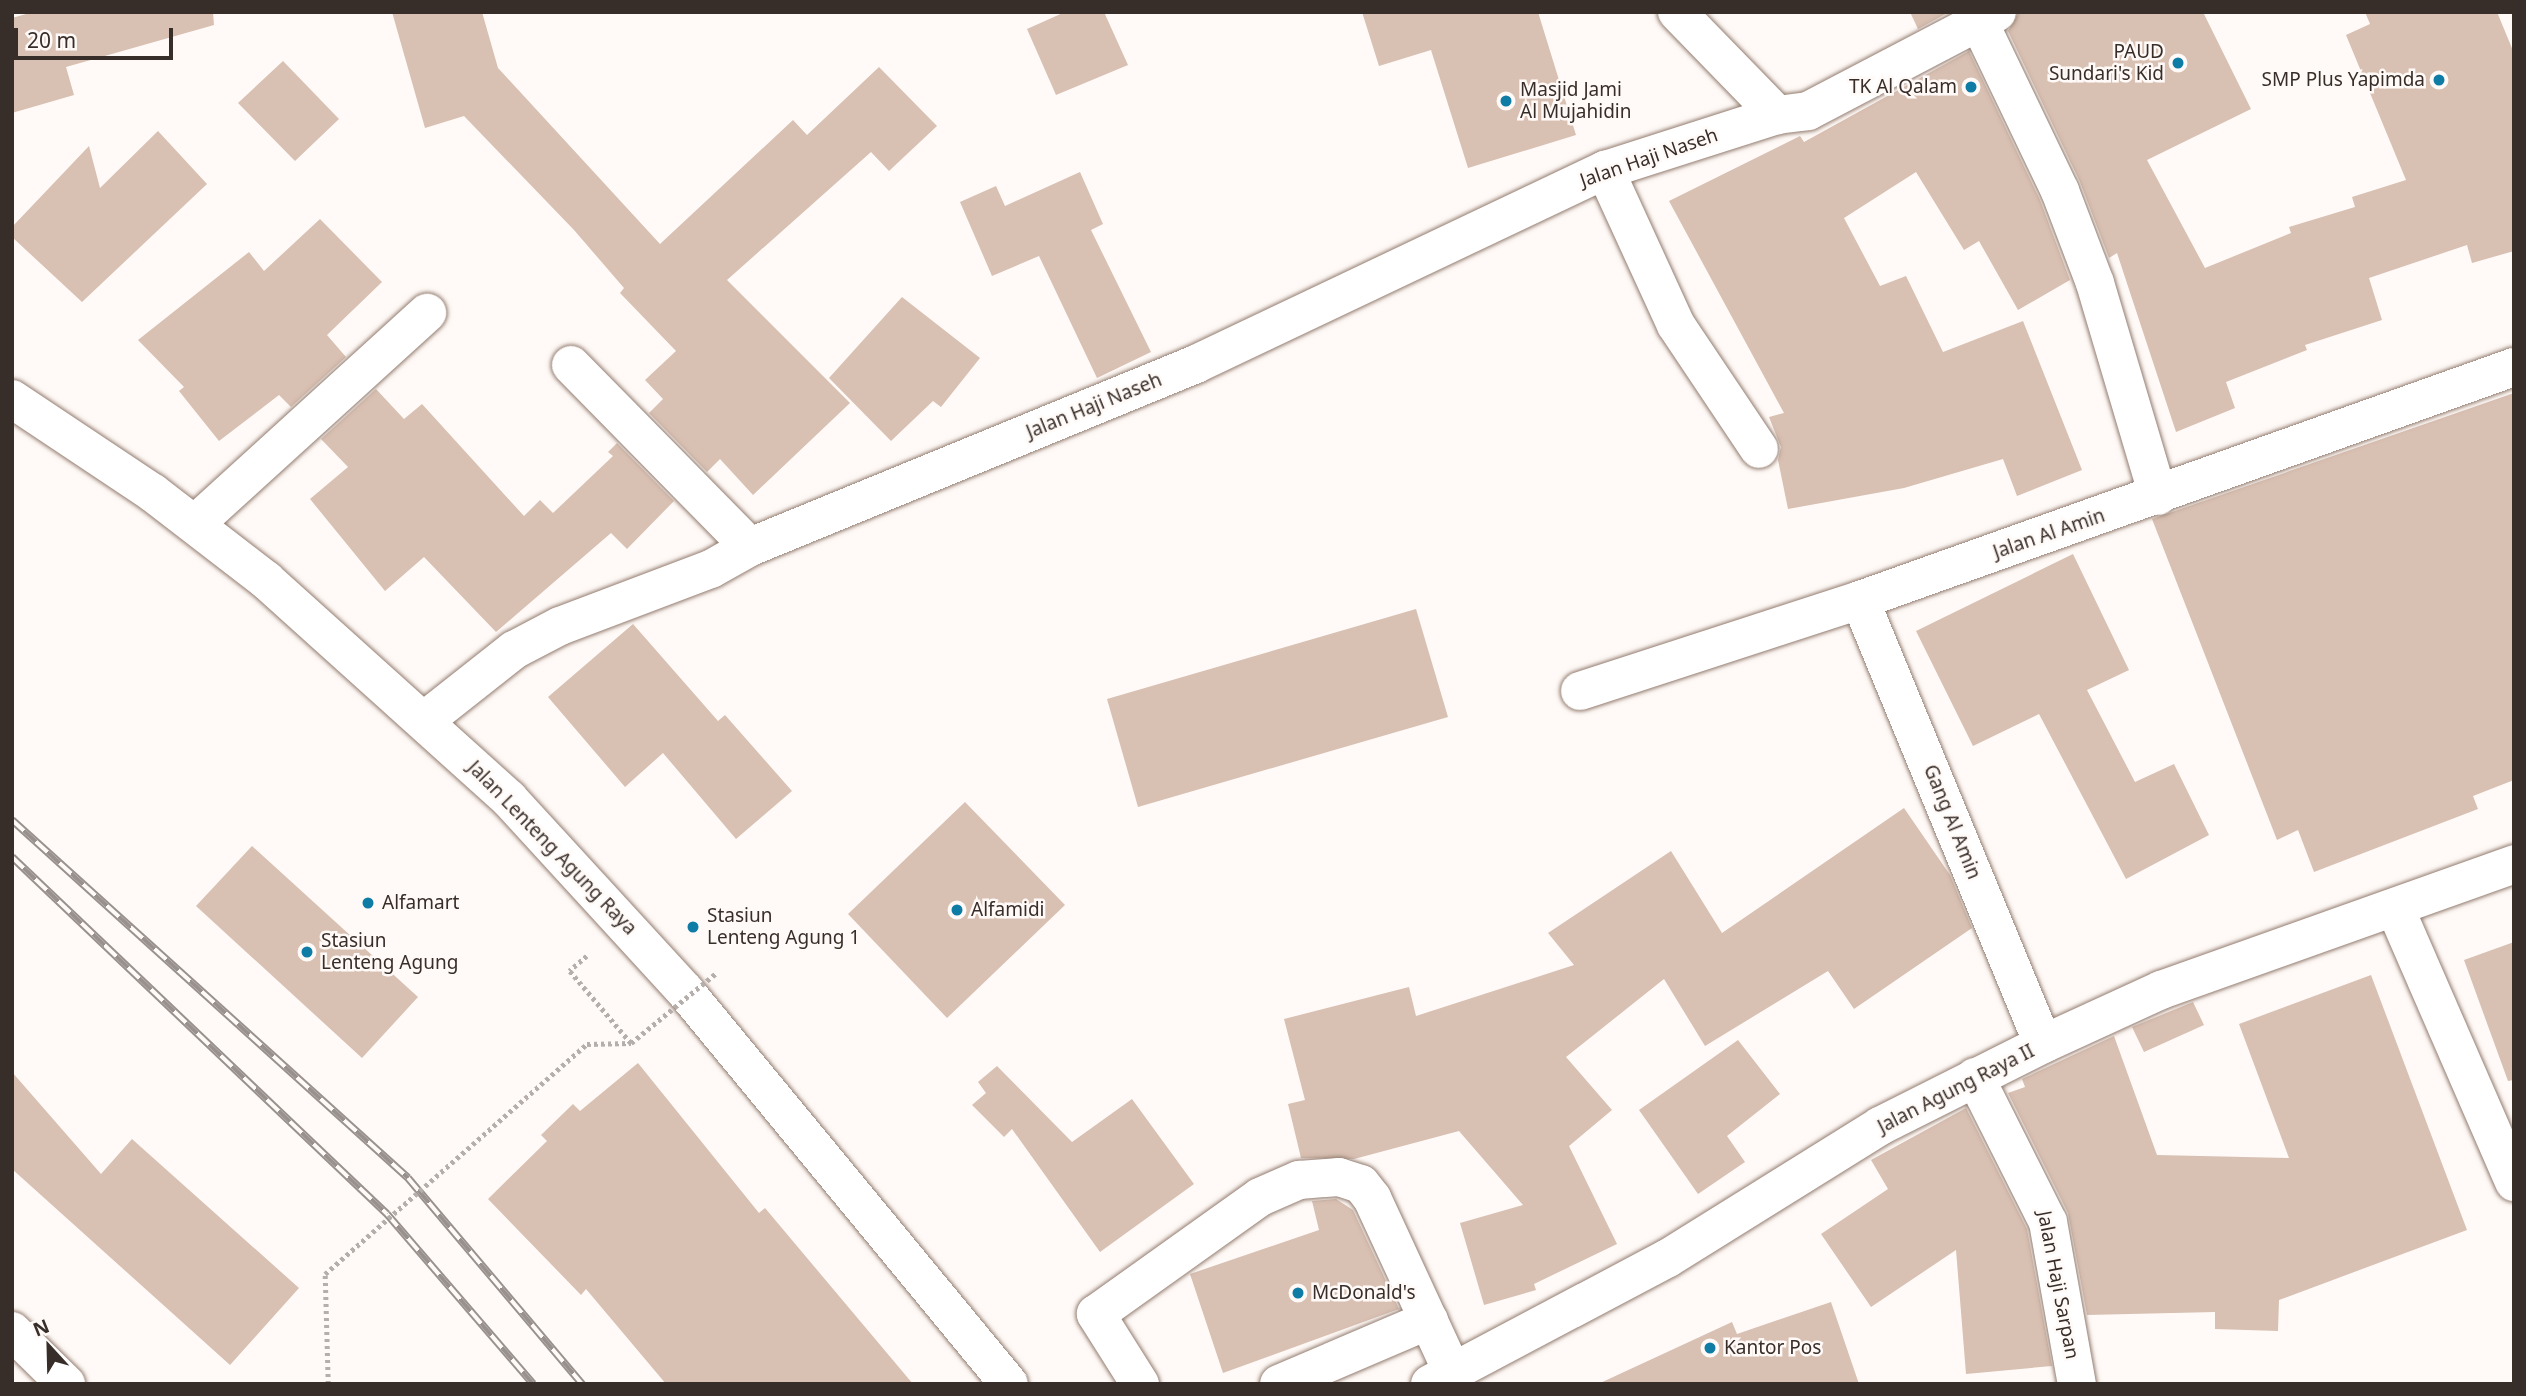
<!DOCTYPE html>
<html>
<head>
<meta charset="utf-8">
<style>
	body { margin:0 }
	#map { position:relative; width:2526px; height:1396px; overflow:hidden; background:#fffaf7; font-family:"Noto Sans",sans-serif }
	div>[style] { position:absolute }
	.building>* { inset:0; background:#d8c0b2 }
	.path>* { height:4.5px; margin-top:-2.25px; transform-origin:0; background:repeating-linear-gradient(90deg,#b5aeab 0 3.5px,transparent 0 7px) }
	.roads { filter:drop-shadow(0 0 2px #937c6f) drop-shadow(0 0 2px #937c6f) }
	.minor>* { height:38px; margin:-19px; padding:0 19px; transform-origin:19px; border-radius:19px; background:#fff }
	.major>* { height:38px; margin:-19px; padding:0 19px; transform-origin:19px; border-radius:19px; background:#fff }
	.rail>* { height:8px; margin-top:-4px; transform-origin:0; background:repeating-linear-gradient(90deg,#fffaf7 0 16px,#99918d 0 32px); box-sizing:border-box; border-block:2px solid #99918d }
	.path-bridge>* { height:4.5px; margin-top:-2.25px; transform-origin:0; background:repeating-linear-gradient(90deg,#b5aeab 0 3.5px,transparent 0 7px) }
	.dots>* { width:19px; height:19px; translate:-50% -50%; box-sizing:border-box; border:4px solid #fffaf7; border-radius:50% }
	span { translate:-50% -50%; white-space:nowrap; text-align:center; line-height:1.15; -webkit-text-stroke:5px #fffaf7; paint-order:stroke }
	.poi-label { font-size:19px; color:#382e29 }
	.right { translate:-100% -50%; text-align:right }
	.left { translate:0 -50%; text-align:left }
	.street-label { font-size:19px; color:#382e29 }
	.frame { position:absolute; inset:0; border:14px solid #382e29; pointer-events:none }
	.north { position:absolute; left:14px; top:1312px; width:70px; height:70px; -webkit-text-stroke:5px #fffaf7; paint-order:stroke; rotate:338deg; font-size:19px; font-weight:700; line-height:28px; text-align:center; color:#382e29 }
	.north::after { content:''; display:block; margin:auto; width:24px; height:32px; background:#382e29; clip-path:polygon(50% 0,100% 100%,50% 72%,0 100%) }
	.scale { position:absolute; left:14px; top:28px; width:159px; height:32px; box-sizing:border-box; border:4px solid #382e29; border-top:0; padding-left:9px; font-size:21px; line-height:24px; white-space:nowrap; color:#382e29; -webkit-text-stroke:5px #fffaf7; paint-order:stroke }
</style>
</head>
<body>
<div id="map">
	<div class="building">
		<i style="clip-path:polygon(33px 12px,213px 12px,214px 25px,66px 67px,74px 95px,12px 113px,12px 18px)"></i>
		<i style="clip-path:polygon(392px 12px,482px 12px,498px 68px,660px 244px,793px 120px,807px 135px,879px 67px,937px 126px,889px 171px,871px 152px,727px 280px,850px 403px,753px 495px,720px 459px,707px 472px,649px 413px,663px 399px,645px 380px,676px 351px,620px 293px,624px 288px,574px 230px,464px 116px,425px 128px)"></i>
		<i style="clip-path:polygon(1065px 12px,1104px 12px,1128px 65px,1056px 95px,1027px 29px)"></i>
		<i style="clip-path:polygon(1362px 12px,1538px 12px,1576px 135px,1468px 168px,1431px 50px,1379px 66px)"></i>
		<i style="clip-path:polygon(1910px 12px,1949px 12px,1918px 29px)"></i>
		<i style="clip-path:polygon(2019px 12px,2203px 12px,2251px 109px,2147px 160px,2205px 268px,2291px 233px,2289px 227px,2355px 207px,2352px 197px,2406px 180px,2346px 35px,2370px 24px,2365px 12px,2497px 12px,2514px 53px,2514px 251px,2472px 263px,2467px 245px,2369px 278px,2382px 320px,2305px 345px,2307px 350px,2226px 382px,2235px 408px,2176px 432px,2117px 253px,2109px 258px,2080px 182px,2008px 31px)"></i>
		<i style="clip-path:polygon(1969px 51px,2040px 200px,2070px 280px,2018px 310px,1979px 241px,1964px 250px,1916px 172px,1844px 218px,1880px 286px,1906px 276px,1943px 352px,2023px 321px,2082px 470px,2017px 496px,2003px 459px,1904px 488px,1788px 509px,1778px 460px,1781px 447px,1769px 417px,1784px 413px,1669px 201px,1800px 136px,1804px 142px)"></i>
		<i style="clip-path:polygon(283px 61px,339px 119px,295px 161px,238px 103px)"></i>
		<i style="clip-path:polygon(158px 131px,207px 184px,82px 302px,12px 237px,12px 227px,89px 146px,100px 188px)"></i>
		<i style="clip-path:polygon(1080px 172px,1103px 224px,1091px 230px,1151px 352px,1097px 378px,1039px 256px,992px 276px,960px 202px,996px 186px,1005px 206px)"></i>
		<i style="clip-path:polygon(320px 219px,382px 282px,327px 335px,346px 357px,291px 407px,279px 395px,219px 441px,179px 391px,184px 387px,138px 340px,249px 252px,264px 271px)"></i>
		<i style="clip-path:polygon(902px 297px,980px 358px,941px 407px,933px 401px,891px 441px,829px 378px)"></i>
		<i style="clip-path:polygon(376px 389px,404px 419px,422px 404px,524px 516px,540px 500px,553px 513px,613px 456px,608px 452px,617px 443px,674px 501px,627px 549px,611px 533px,496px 632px,424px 557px,385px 591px,310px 499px,348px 467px,321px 439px)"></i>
		<i style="clip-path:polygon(2514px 393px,2514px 780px,2473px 796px,2478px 809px,2314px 872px,2298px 830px,2277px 840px,2152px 519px)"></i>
		<i style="clip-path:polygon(2073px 554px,2129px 670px,2087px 690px,2135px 782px,2174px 764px,2209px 835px,2126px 879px,2039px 714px,1973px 746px,1916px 631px)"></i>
		<i style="clip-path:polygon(1416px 609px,1448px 717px,1138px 807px,1107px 699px)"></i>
		<i style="clip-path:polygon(633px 624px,718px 721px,725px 715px,792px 791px,736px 839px,663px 753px,625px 787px,548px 697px)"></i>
		<i style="clip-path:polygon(965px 802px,1065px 905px,947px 1018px,848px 914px)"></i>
		<i style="clip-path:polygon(1904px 808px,1950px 875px,1972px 928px,1854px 1009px,1828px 971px,1705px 1046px,1664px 979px,1566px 1057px,1612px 1110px,1569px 1146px,1617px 1244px,1534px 1284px,1536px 1290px,1484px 1305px,1460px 1223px,1523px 1205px,1459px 1131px,1354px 1159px,1301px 1158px,1288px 1104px,1305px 1100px,1284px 1019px,1409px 987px,1416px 1016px,1574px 965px,1548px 933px,1671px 851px,1722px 933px)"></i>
		<i style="clip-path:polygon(252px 846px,418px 997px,362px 1058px,196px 906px)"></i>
		<i style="clip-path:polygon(2514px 942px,2514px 1080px,2508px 1081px,2464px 960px)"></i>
		<i style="clip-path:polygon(2371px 975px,2467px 1230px,2279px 1300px,2278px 1331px,2215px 1329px,2215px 1312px,2087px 1315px,2068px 1213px,2008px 1093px,2025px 1087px,2022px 1079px,2114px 1036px,2157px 1155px,2289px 1158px,2239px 1024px)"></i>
		<i style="clip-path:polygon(2193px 1002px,2204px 1025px,2144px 1052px,2132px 1027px)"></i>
		<i style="clip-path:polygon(1738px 1040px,1780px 1094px,1727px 1136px,1745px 1162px,1698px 1194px,1639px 1110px)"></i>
		<i style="clip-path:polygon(638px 1063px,759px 1213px,765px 1208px,913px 1384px,666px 1384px,586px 1289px,581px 1295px,488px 1199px,547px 1141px,541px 1135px,573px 1104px,580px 1111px)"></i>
		<i style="clip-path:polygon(997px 1066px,1072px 1142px,1132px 1099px,1194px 1184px,1100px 1252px,1012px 1129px,1004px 1137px,972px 1105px,986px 1093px,978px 1082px)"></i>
		<i style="clip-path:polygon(12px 1072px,101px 1174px,132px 1139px,299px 1288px,230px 1365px,12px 1169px)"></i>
		<i style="clip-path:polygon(1966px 1108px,2027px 1229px,2052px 1366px,1966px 1374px,1956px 1250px,1871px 1307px,1821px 1234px,1888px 1189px,1871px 1160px)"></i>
		<i style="clip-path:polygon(1336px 1199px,1353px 1210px,1399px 1309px,1223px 1373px,1190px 1274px,1319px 1230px,1312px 1201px)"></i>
		<i style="clip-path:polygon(1831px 1302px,1859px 1384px,1598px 1384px,1732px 1322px,1737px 1334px)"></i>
	</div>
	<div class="path">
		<i style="left:587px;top:956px;width:23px;rotate:139deg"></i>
		<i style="left:570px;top:971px;width:94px;rotate:49.7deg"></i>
	</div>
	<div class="roads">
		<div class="minor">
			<i style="left:1677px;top:12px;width:144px;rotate:45.8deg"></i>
			<i style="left:1979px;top:22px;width:187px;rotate:64.4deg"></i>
			<i style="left:2060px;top:191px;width:98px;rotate:69.2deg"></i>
			<i style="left:2095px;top:283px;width:222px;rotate:73.5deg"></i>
			<i style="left:1605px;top:170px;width:170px;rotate:65.4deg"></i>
			<i style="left:1676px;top:325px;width:149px;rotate:56.2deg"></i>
			<i style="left:571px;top:365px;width:255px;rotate:45.5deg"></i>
			<i style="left:195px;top:524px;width:314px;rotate:-42.3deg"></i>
			<i style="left:1860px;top:600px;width:480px;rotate:67.6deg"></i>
			<i style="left:1580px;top:691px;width:294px;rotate:-18deg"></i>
			<i style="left:1860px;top:600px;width:694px;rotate:-19.61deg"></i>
			<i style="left:424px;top:721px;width:115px;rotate:-38.3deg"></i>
			<i style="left:514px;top:650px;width:52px;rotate:-27.6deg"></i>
			<i style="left:560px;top:626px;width:161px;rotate:-20.7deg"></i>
			<i style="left:711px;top:569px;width:45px;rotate:-29.4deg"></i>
			<i style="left:750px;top:547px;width:482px;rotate:-22.3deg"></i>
			<i style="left:1196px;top:364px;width:453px;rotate:-25.4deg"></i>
			<i style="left:1605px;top:170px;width:181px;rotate:-17.7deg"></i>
			<i style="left:1777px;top:115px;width:31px;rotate:-7deg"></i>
			<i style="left:1808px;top:111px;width:213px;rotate:-27.6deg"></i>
			<i style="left:2395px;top:908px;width:299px;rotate:66.5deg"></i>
			<i style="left:1975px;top:1077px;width:162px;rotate:63.3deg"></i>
			<i style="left:2048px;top:1222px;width:165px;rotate:79.9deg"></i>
			<i style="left:1140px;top:1384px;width:83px;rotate:-122.2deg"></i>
			<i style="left:1096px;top:1314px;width:201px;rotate:-35.5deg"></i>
			<i style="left:1260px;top:1197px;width:43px;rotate:-23.6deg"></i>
			<i style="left:1299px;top:1180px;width:40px;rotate:-4.3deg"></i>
			<i style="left:1339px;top:1177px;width:23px;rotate:18deg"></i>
			<i style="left:1361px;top:1184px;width:18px;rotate:52deg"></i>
			<i style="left:1372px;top:1198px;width:193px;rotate:65.2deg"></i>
			<i style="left:1279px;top:1384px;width:163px;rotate:-23.1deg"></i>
			<i style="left:1430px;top:1384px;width:269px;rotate:-27.9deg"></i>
			<i style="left:1668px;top:1258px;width:250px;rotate:-31.9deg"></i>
			<i style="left:1880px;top:1126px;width:182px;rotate:-26.7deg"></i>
			<i style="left:2043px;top:1044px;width:130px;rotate:-24.6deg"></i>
			<i style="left:2161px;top:990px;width:375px;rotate:-19.6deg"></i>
		</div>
		<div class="major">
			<i style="left:12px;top:399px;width:169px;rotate:33.7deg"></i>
			<i style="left:153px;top:493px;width:143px;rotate:37.6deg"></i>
			<i style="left:266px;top:580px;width:327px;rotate:42deg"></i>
			<i style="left:509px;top:799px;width:260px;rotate:47.5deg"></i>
			<i style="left:685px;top:991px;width:509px;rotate:50.5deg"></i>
			<i style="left:12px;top:1331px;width:76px;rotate:44.5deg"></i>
		</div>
	</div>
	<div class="rail">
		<i style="left:12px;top:820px;width:534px;rotate:42.11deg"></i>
		<i style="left:408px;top:1178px;width:270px;rotate:49.8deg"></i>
		<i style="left:12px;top:857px;width:518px;rotate:43.59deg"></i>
		<i style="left:387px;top:1214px;width:224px;rotate:49.3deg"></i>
	</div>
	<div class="path-bridge">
		<i style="left:328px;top:1384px;width:110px;rotate:-91.6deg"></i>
		<i style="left:325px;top:1274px;width:349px;rotate:-41.3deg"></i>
		<i style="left:587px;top:1044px;width:44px;rotate:-1.3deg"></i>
		<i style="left:631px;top:1043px;width:109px;rotate:-39.4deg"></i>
	</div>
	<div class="dots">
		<i style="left:2178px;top:63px;background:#0f7ca6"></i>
		<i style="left:2439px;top:80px;background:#0f7ca6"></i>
		<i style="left:1971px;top:87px;background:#0f7ca6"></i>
		<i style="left:1506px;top:101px;background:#0f7ca6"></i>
		<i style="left:368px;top:903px;background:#0f7ca6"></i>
		<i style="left:957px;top:910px;background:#0f7ca6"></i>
		<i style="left:693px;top:927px;background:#0f7ca6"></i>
		<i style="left:307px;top:952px;background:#0f7ca6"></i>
		<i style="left:1298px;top:1293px;background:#0f7ca6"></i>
		<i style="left:1710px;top:1348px;background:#0f7ca6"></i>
	</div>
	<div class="poi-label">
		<span class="right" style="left:2164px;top:63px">PAUD<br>Sundari's Kid</span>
		<span class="right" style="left:2425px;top:80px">SMP Plus Yapimda</span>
		<span class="right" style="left:1957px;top:87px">TK Al Qalam</span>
		<span class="left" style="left:1520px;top:101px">Masjid Jami<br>Al Mujahidin</span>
		<span class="left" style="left:382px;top:903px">Alfamart</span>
		<span class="left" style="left:971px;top:910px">Alfamidi</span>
		<span class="left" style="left:707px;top:927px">Stasiun<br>Lenteng Agung 1</span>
		<span class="left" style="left:321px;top:952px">Stasiun<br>Lenteng Agung</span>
		<span class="left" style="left:1312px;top:1293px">McDonald's</span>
		<span class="left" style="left:1724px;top:1348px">Kantor Pos</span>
	</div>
	<div class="street-label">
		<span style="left:1649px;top:158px;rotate:-19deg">Jalan Haji Naseh</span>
		<span style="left:1094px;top:406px;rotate:-22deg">Jalan Haji Naseh</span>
		<span style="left:2049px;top:534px;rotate:-19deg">Jalan Al Amin</span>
		<span style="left:1952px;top:822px;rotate:68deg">Gang Al Amin</span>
		<span style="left:552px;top:848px;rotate:46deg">Jalan Lenteng Agung Raya</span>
		<span style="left:1956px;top:1089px;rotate:-27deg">Jalan Agung Raya II</span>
		<span style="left:2058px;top:1285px;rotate:79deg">Jalan Haji Sarpan</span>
	</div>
	<div class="frame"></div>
	<div class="north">N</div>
	<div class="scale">20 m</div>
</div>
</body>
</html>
